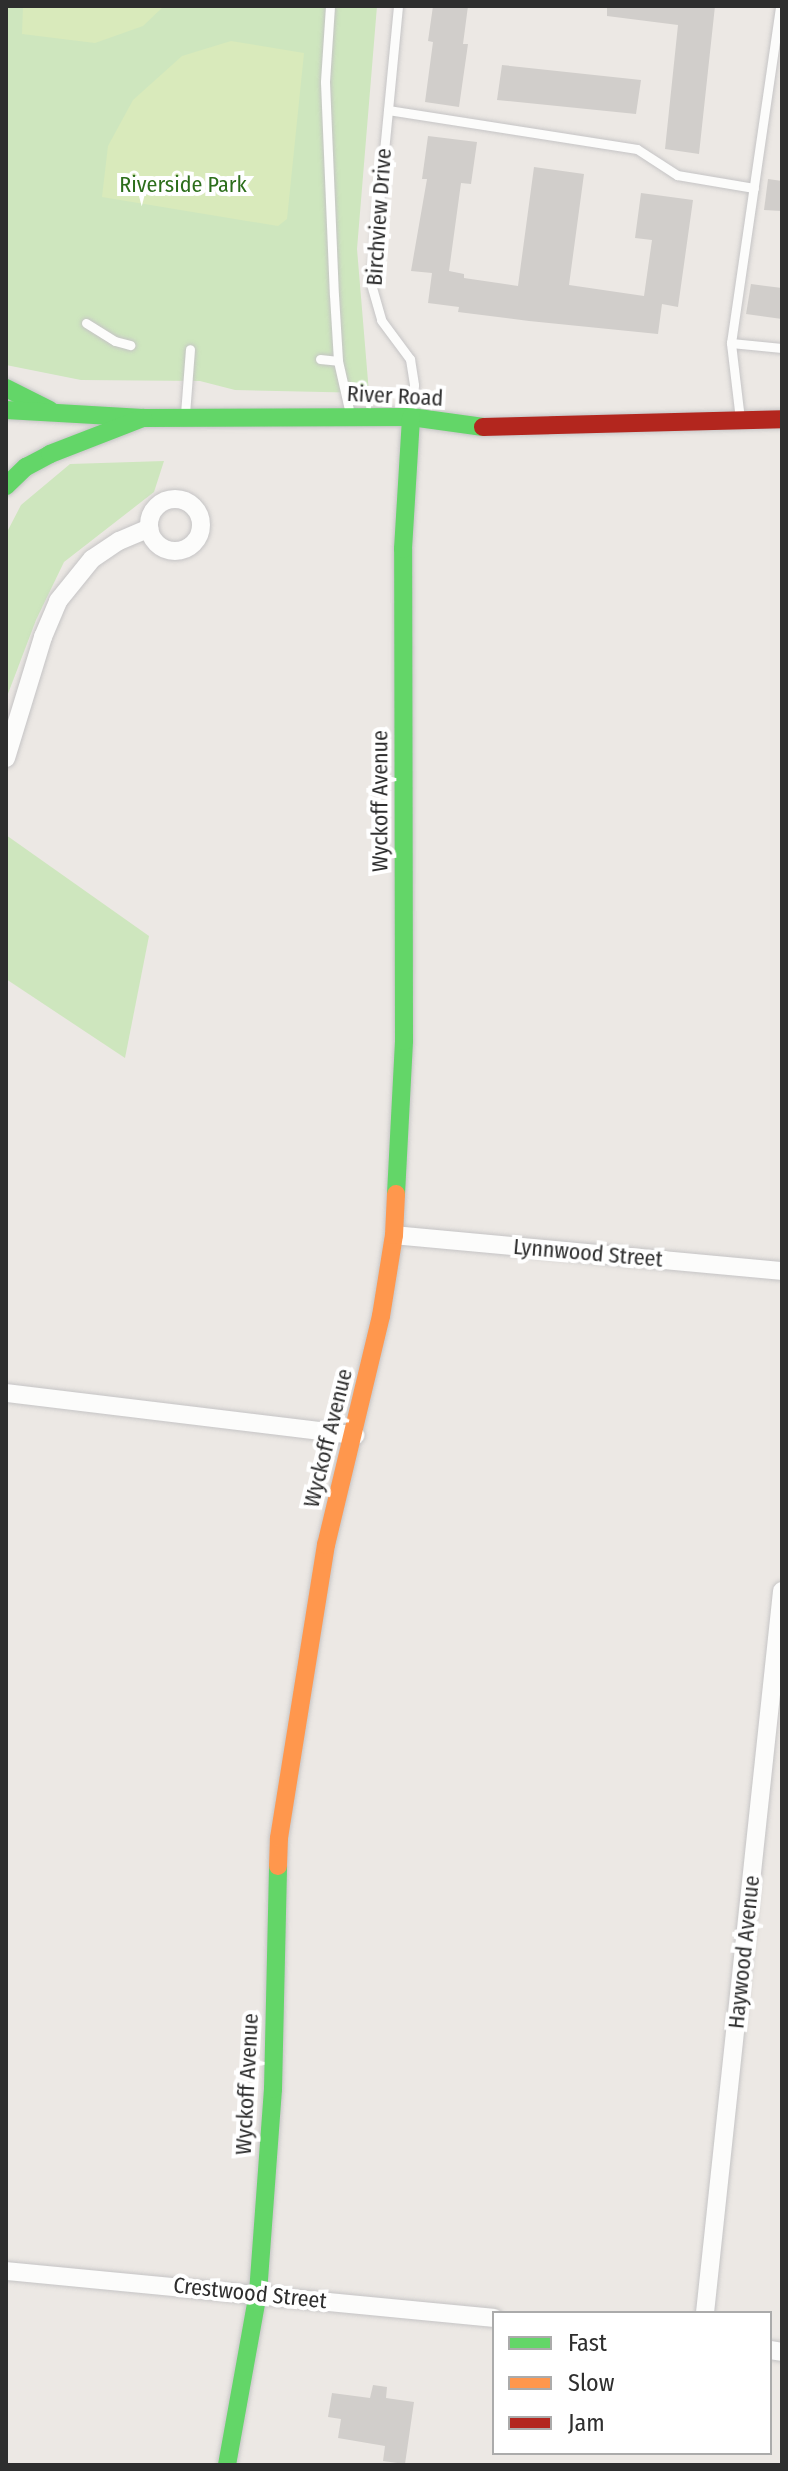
<!DOCTYPE html>
<html>
<head>
<meta charset="utf-8">
<style>
	body { margin:0 }
	#map { position:relative; width:788px; height:2471px; overflow:hidden; background:#ece8e4; font-family:"Fira Sans Condensed",sans-serif }
	div>[style] { position:absolute }
	.green>* { inset:0; background:#cee6be }
	.pitch>* { inset:0; background:#d9eabb }
	.building>* { inset:0; background:#d1cecb }
	.roads { filter:drop-shadow(0 0 2px #c5c4c5) drop-shadow(0 0 2px #c5c4c5) }
	.lane>* { height:9px; margin:-4.5px; padding:0 4.5px; transform-origin:4.5px; border-radius:4.5px; background:#fcfcfb }
	.street>* { height:18px; margin:-9px; padding:0 9px; transform-origin:9px; border-radius:9px; background:#fcfcfb }
	.street>.ring { margin:-9px; padding:0; box-sizing:content-box; background:none; border:18px solid #fcfcfb; border-radius:50% }
	.fast>* { height:18px; margin:-9px; padding:0 9px; transform-origin:9px; border-radius:9px; background:#63d668 }
	.slow>* { height:18px; margin:-9px; padding:0 9px; transform-origin:9px; border-radius:9px; background:#ff974d }
	.jam>* { height:18px; margin:-9px; padding:0 9px; transform-origin:9px; border-radius:9px; background:#b3261e }
	span { translate:-50% -50%; white-space:nowrap; text-align:center; line-height:1.15; -webkit-text-stroke:8px #fff; paint-order:stroke }
	.park-label { font-size:22px; color:#2c6e1b }
	.street-label { font-size:22px; color:#2e2e2e }
	.frame { position:absolute; inset:0; border:8px solid #2e2e2e; pointer-events:none }
	.legend { position:absolute; left:492px; top:2311px; width:280px; height:144px; box-sizing:border-box; background:#fff; border:2px solid #ababab; margin:0; padding:10px 14px; list-style:none; font-size:24px; color:#2e2e2e }
	.legend li { display:flex; align-items:center; gap:16px; height:40px }
	.legend b { width:40px; border:2px solid #ababab }
</style>
</head>
<body>
<div id="map">
	<div class="green">
		<i style="clip-path:polygon(6px 6px,377px 6px,357px 249px,369px 393px,235px 390px,200px 381px,81px 380px,6px 365px)"></i>
		<i style="clip-path:polygon(164px 461px,154px 492px,64px 562px,36px 620px,6px 699px,6px 534px,21px 505px,70px 464px)"></i>
		<i style="clip-path:polygon(6px 835px,149px 936px,125px 1058px,6px 979px)"></i>
	</div>
	<div class="pitch">
		<i style="clip-path:polygon(23px 6px,164px 6px,143px 26px,95px 43px,22px 34px)"></i>
		<i style="clip-path:polygon(231px 41px,304px 53px,287px 219px,278px 226px,102px 197px,108px 146px,133px 100px,182px 56px)"></i>
	</div>
	<div class="building">
		<i style="clip-path:polygon(433px 6px,468px 6px,463px 44px,468px 44px,459px 107px,425px 102px,433px 42px,428px 41px)"></i>
		<i style="clip-path:polygon(607px 6px,715px 6px,699px 154px,665px 149px,678px 25px,607px 16px)"></i>
		<i style="clip-path:polygon(502px 65px,641px 80px,636px 114px,497px 100px)"></i>
		<i style="clip-path:polygon(428px 136px,477px 142px,471px 184px,461px 183px,449px 271px,464px 274px,464px 278px,518px 286px,534px 167px,584px 174px,569px 285px,644px 296px,652px 240px,635px 238px,641px 193px,693px 200px,678px 307px,662px 304px,658px 334px,529px 321px,458px 312px,459px 307px,428px 303px,432px 273px,411px 271px,427px 179px,422px 179px)"></i>
		<i style="clip-path:polygon(768px 179px,782px 181px,782px 211px,764px 210px)"></i>
		<i style="clip-path:polygon(751px 284px,782px 288px,782px 319px,746px 314px)"></i>
		<i style="clip-path:polygon(373px 2385px,387px 2387px,386px 2398px,414px 2402px,405px 2464px,383px 2461px,385px 2446px,338px 2438px,341px 2419px,328px 2417px,332px 2393px,370px 2398px)"></i>
	</div>
	<div class="roads">
		<div class="lane">
			<i style="left:330px;top:6px;width:76px;rotate:93.8deg"></i>
			<i style="left:325px;top:82px;width:213px;rotate:87.6deg"></i>
			<i style="left:334px;top:295px;width:66px;rotate:86.5deg"></i>
			<i style="left:338px;top:361px;width:54px;rotate:77.2deg"></i>
			<i style="left:398px;top:6px;width:279px;rotate:95.5deg"></i>
			<i style="left:371px;top:284px;width:37px;rotate:74deg"></i>
			<i style="left:381px;top:320px;width:49px;rotate:53.4deg"></i>
			<i style="left:410px;top:359px;width:26px;rotate:81deg"></i>
			<i style="left:414px;top:385px;width:28px;rotate:96deg"></i>
			<i style="left:388px;top:110px;width:252px;rotate:8.9deg"></i>
			<i style="left:637px;top:149px;width:48px;rotate:33deg"></i>
			<i style="left:677px;top:175px;width:78px;rotate:9.6deg"></i>
			<i style="left:86px;top:323px;width:34px;rotate:32deg"></i>
			<i style="left:115px;top:341px;width:16px;rotate:15deg"></i>
			<i style="left:731px;top:343px;width:51px;rotate:5.6deg"></i>
			<i style="left:320px;top:359px;width:18px;rotate:6deg"></i>
			<i style="left:185px;top:414px;width:65px;rotate:-85.6deg"></i>
			<i style="left:740px;top:419px;width:77px;rotate:-96.8deg"></i>
			<i style="left:731px;top:343px;width:341px;rotate:-81.7deg"></i>
		</div>
		<div class="street">
			<i class="ring" style="left:149px;top:499px;width:34px;height:34px"></i>
			<i style="left:6px;top:758px;width:127px;rotate:-73deg"></i>
			<i style="left:43px;top:637px;width:39px;rotate:-67deg"></i>
			<i style="left:58px;top:601px;width:54px;rotate:-51deg"></i>
			<i style="left:92px;top:559px;width:32px;rotate:-34deg"></i>
			<i style="left:119px;top:541px;width:33px;rotate:-23deg"></i>
			<i style="left:394px;top:1235px;width:390px;rotate:5.3deg"></i>
			<i style="left:6px;top:1393px;width:352px;rotate:6.9deg"></i>
			<i style="left:6px;top:2271px;width:490px;rotate:5.5deg"></i>
			<i style="left:705px;top:2313px;width:726px;rotate:-83.91deg"></i>
			<i style="left:770px;top:2350px;width:12px;rotate:9deg"></i>
		</div>
		<div class="fast">
			<i style="left:6px;top:388px;width:49px;rotate:26.6deg"></i>
			<i style="left:6px;top:410px;width:137px;rotate:3.3deg"></i>
			<i style="left:143px;top:418px;width:268px;rotate:-0.2deg"></i>
			<i style="left:411px;top:417px;width:73px;rotate:7.9deg"></i>
			<i style="left:6px;top:486px;width:28px;rotate:-44deg"></i>
			<i style="left:26px;top:467px;width:27px;rotate:-28deg"></i>
			<i style="left:50px;top:454px;width:100px;rotate:-21.2deg"></i>
			<i style="left:396px;top:1194px;width:153px;rotate:-87deg"></i>
			<i style="left:404px;top:1041px;width:492px;rotate:-90.1deg"></i>
			<i style="left:403px;top:549px;width:132px;rotate:-86.5deg"></i>
			<i style="left:227px;top:2465px;width:175px;rotate:-79.8deg"></i>
			<i style="left:258px;top:2293px;width:205px;rotate:-85.8deg"></i>
			<i style="left:273px;top:2089px;width:223px;rotate:-88.7deg"></i>
		</div>
		<div class="slow">
			<i style="left:278px;top:1866px;width:28px;rotate:-88deg"></i>
			<i style="left:279px;top:1838px;width:297px;rotate:-80.9deg"></i>
			<i style="left:326px;top:1545px;width:236px;rotate:-76.5deg"></i>
			<i style="left:381px;top:1316px;width:82px;rotate:-80.9deg"></i>
			<i style="left:394px;top:1235px;width:41px;rotate:-87.2deg"></i>
		</div>
		<div class="jam">
			<i style="left:483px;top:427px;width:299px;rotate:-1.5deg"></i>
		</div>
	</div>
	<div class="park-label">
		<span style="left:183px;top:185px">Riverside Park</span>
	</div>
	<div class="street-label">
		<span style="left:379px;top:217px;rotate:-86deg">Birchview Drive</span>
		<span style="left:395px;top:396px;rotate:3deg">River Road</span>
		<span style="left:380px;top:801px;rotate:-90deg">Wyckoff Avenue</span>
		<span style="left:588px;top:1253px;rotate:5deg">Lynnwood Street</span>
		<span style="left:328px;top:1438px;rotate:-76deg">Wyckoff Avenue</span>
		<span style="left:744px;top:1952px;rotate:-84deg">Haywood Avenue</span>
		<span style="left:247px;top:2084px;rotate:-87deg">Wyckoff Avenue</span>
		<span style="left:250px;top:2293px;rotate:6deg">Crestwood Street</span>
	</div>
	<div class="frame"></div>
	<ul class="legend">
	<li><b style="height:10px;background:#63d668"></b>Fast</li>
	<li><b style="height:10px;background:#ff974d"></b>Slow</li>
	<li><b style="height:10px;background:#b3261e"></b>Jam</li>
	</ul>
</div>
</body>
</html>
